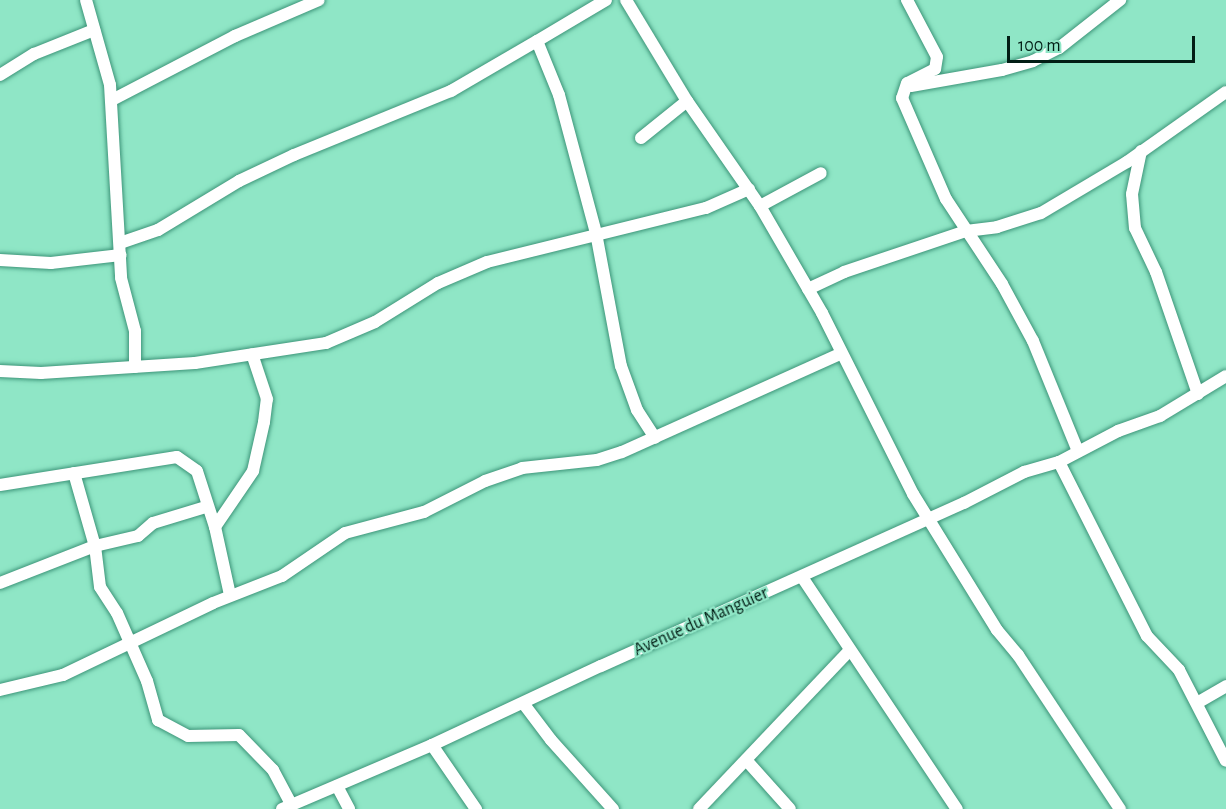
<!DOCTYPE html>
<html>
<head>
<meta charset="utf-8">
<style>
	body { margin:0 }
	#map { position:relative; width:1226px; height:809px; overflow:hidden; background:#8fe6c6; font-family:"Alegreya Sans",sans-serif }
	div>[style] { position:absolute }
	.roads { filter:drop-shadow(0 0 2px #3d9579) drop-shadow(0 0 2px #3d9579) }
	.minor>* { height:12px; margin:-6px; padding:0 6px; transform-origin:6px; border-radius:6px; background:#fff }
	span { translate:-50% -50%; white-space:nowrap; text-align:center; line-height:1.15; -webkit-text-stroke:4.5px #8fe6c6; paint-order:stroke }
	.street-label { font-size:18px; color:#021e15 }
	.scale { position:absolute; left:1007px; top:36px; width:188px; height:27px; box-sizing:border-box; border:3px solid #021e15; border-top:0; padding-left:8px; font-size:18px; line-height:21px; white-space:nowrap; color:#021e15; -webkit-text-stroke:4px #8fe6c6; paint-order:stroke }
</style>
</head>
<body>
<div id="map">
	<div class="roads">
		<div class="minor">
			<i style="left:86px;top:0;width:88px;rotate:74.2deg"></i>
			<i style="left:110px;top:85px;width:193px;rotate:86.7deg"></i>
			<i style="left:121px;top:278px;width:55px;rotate:75.2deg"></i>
			<i style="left:135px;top:331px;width:36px;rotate:90deg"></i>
			<i style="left:606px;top:0;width:80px;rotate:149.3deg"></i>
			<i style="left:537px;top:41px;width:58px;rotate:67.8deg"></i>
			<i style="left:559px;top:95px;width:143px;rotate:75deg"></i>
			<i style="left:596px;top:233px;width:135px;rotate:79.4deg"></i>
			<i style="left:621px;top:366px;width:47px;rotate:70deg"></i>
			<i style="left:637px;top:410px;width:33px;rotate:57deg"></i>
			<i style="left:626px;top:0;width:118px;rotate:58.9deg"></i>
			<i style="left:687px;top:101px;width:128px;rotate:55.2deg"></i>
			<i style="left:760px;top:206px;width:124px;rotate:59.9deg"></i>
			<i style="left:822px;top:313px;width:203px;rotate:63.3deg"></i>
			<i style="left:913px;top:494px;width:160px;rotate:58.3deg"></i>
			<i style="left:997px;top:630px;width:33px;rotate:50deg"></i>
			<i style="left:1018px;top:655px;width:185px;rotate:56.5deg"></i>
			<i style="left:907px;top:0;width:64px;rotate:62.2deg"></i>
			<i style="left:937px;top:57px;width:12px;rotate:99deg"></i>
			<i style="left:935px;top:69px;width:31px;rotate:153deg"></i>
			<i style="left:907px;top:83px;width:16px;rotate:108deg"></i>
			<i style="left:902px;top:98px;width:110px;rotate:66.5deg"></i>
			<i style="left:946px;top:199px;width:102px;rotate:56.6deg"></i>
			<i style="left:1002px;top:284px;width:65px;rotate:61.5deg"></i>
			<i style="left:1033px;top:341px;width:119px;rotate:67.8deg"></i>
			<i style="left:0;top:75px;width:40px;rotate:-32deg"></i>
			<i style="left:34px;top:54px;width:65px;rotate:-21.8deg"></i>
			<i style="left:911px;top:86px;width:92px;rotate:-10deg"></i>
			<i style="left:1002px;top:70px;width:32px;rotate:-16deg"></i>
			<i style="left:1033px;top:61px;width:29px;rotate:-27deg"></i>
			<i style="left:1059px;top:48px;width:78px;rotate:-38.2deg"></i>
			<i style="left:112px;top:100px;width:139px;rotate:-27.5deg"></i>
			<i style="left:235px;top:36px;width:91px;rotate:-23.2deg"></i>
			<i style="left:641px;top:138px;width:59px;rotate:-38.8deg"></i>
			<i style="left:1141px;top:151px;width:44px;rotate:101.8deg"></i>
			<i style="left:1132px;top:194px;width:34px;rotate:85deg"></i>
			<i style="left:1135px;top:228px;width:49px;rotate:64.5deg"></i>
			<i style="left:1156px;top:272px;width:129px;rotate:71deg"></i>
			<i style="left:760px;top:206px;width:69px;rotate:-28.4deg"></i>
			<i style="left:120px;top:243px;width:40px;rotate:-18.9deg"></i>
			<i style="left:158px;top:230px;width:95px;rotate:-31.2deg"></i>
			<i style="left:239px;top:181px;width:61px;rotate:-25.3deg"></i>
			<i style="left:294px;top:155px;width:170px;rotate:-22.2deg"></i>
			<i style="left:451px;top:91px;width:99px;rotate:-30.2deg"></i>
			<i style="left:0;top:260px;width:51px;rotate:3.4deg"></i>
			<i style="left:51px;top:263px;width:70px;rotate:-6.5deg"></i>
			<i style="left:808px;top:289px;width:40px;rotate:-25deg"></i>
			<i style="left:844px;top:272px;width:129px;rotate:-18.6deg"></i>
			<i style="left:966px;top:231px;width:31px;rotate:-7deg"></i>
			<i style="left:997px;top:227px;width:46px;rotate:-17.7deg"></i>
			<i style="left:1041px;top:213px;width:100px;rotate:-30.7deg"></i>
			<i style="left:1127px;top:162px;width:121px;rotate:-35.3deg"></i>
			<i style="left:0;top:371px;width:41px;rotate:2.8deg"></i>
			<i style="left:41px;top:373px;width:154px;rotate:-3.7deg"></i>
			<i style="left:195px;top:363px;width:133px;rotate:-8.7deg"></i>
			<i style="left:326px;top:343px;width:53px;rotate:-23.2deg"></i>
			<i style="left:375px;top:322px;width:74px;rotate:-31.8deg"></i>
			<i style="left:438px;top:283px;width:53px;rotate:-23.2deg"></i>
			<i style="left:487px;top:262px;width:226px;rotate:-13.9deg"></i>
			<i style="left:706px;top:208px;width:47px;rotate:-23.8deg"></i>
			<i style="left:1059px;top:462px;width:195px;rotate:63.2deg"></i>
			<i style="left:1147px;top:636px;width:47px;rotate:46.7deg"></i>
			<i style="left:1179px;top:670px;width:102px;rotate:62.7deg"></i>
			<i style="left:74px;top:473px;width:76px;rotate:74deg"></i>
			<i style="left:95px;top:546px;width:41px;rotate:83deg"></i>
			<i style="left:100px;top:587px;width:31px;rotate:57deg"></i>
			<i style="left:117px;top:613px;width:74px;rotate:66.2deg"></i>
			<i style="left:147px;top:681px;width:41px;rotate:74.2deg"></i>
			<i style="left:158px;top:720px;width:34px;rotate:28deg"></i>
			<i style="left:188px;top:736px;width:51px;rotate:-1.1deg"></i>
			<i style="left:239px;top:735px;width:49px;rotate:45.8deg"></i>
			<i style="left:273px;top:770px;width:40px;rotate:62deg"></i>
			<i style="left:0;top:485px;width:179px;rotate:-9deg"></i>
			<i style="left:177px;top:457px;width:24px;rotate:35deg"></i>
			<i style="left:197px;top:471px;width:59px;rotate:72.2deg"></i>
			<i style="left:802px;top:577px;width:279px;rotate:56.3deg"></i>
			<i style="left:0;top:583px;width:102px;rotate:-21.3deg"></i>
			<i style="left:95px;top:546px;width:44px;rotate:-13.1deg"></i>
			<i style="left:138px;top:536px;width:20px;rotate:-41deg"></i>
			<i style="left:153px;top:523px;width:55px;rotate:-16.8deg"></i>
			<i style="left:230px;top:595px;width:70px;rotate:-102.4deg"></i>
			<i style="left:215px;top:527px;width:68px;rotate:-55.8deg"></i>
			<i style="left:253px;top:471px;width:50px;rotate:-77.3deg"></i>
			<i style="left:264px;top:422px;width:23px;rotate:-83deg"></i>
			<i style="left:267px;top:399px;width:47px;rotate:-108.4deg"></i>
			<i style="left:0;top:690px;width:65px;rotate:-13.4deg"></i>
			<i style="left:63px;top:675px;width:166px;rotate:-25.6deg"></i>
			<i style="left:213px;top:603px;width:74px;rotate:-21.4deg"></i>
			<i style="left:282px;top:576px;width:76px;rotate:-34.3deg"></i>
			<i style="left:345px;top:533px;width:82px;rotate:-14.9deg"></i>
			<i style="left:424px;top:512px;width:68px;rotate:-26.9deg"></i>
			<i style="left:485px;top:481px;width:39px;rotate:-19deg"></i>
			<i style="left:522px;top:468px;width:75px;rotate:-6.1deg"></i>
			<i style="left:597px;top:460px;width:26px;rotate:-18deg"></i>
			<i style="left:622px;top:452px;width:239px;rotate:-24.2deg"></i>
			<i style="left:523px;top:703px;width:46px;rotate:52.9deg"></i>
			<i style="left:551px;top:740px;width:93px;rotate:48.1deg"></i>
			<i style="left:1197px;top:703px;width:34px;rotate:-30deg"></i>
			<i style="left:432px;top:745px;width:78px;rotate:55.5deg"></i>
			<i style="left:747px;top:761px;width:64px;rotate:48.1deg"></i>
			<i style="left:337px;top:786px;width:26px;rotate:62deg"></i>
			<i style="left:282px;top:809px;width:163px;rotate:-23.1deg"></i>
			<i style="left:432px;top:745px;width:187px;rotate:-25.1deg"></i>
			<i style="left:601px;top:666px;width:398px;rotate:-24.2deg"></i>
			<i style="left:964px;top:503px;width:68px;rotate:-27.3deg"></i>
			<i style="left:1024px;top:472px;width:36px;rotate:-16deg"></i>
			<i style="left:1059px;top:462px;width:67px;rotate:-27.7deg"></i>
			<i style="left:1118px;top:431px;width:45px;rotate:-19.7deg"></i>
			<i style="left:1160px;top:416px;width:77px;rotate:-31.2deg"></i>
			<i style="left:699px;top:809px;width:219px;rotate:-46.5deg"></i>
		</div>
	</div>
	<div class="street-label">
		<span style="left:701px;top:622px;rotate:-24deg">Avenue du Manguier</span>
	</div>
	<div class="scale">100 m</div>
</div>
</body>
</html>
